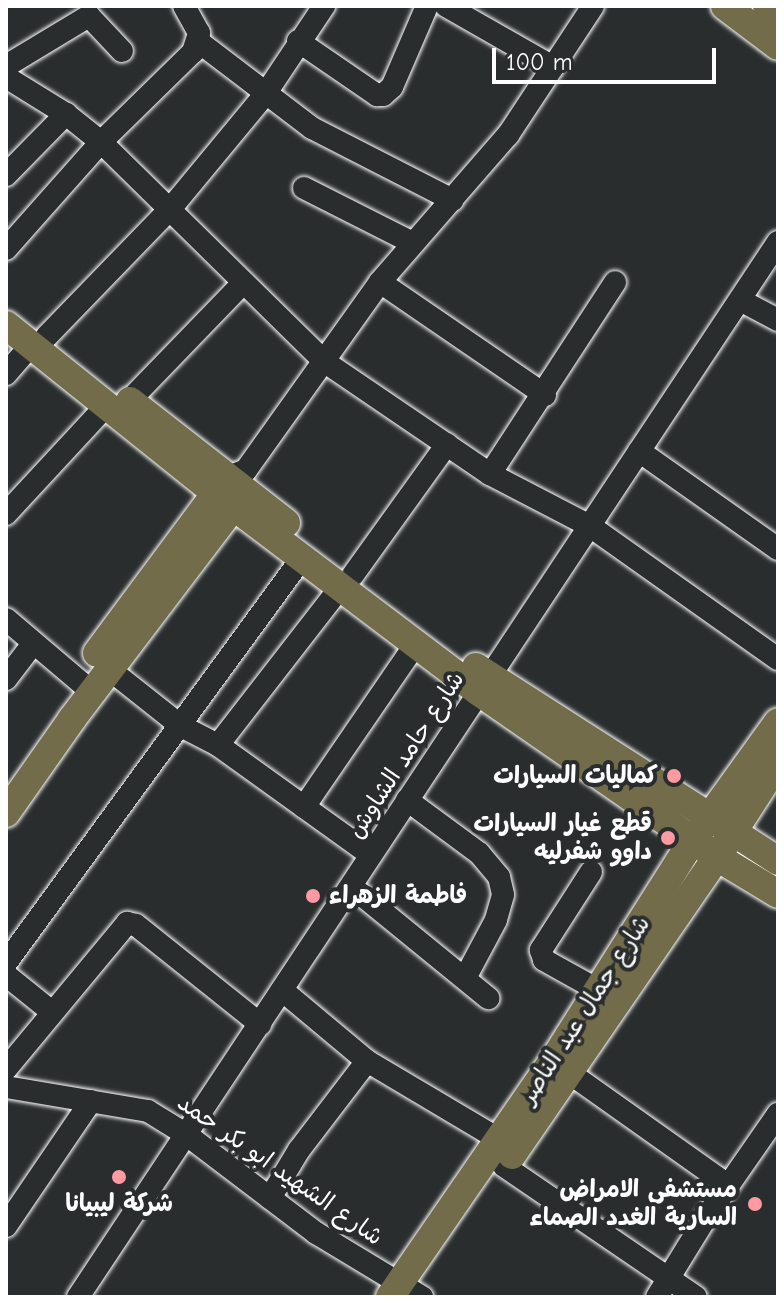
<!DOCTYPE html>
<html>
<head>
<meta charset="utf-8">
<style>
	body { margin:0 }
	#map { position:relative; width:784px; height:1303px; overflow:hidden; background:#2a2d2e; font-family:"Comic Neue","Playpen Sans Arabic",sans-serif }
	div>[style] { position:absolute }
	.roads { filter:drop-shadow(0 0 2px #fff) drop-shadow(0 0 2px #fff) }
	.minor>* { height:22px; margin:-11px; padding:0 11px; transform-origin:11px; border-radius:11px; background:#2a2d2e }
	.major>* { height:28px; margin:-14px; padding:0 14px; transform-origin:14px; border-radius:14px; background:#726c4b }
	.dots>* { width:22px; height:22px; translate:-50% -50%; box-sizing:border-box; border:4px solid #2a2d2e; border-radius:50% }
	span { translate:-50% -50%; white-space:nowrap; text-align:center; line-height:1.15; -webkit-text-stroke:8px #2a2d2e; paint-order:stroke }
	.street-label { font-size:24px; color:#fff }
	.poi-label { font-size:24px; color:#fff; font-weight:700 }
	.right { translate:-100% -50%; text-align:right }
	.left { translate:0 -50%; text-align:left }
	.frame { position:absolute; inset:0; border:8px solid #fff; pointer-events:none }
	.scale { position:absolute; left:492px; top:48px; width:224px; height:36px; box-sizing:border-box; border:4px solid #fff; border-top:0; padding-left:10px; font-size:24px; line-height:28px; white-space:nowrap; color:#fff; -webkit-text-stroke:6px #2a2d2e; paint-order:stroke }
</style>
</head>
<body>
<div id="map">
	<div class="roads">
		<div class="minor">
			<i style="left:446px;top:6px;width:123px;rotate:29.7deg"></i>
			<i style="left:298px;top:41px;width:96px;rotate:34.4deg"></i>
			<i style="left:377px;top:95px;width:6px"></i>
			<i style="left:383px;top:95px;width:12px;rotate:-42deg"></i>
			<i style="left:392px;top:87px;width:88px;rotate:-66.6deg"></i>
			<i style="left:199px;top:42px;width:142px;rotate:37.3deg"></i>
			<i style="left:312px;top:128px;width:158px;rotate:27.1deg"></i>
			<i style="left:6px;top:66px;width:97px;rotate:-31.1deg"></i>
			<i style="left:89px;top:16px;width:48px;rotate:46.7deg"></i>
			<i style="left:6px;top:77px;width:70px;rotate:31.7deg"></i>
			<i style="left:66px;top:114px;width:45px;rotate:38.7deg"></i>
			<i style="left:101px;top:142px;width:314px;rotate:44.5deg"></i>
			<i style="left:325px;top:362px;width:199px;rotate:34.2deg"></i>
			<i style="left:490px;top:474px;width:113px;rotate:27.5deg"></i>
			<i style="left:590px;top:526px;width:230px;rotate:35.3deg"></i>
			<i style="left:6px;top:175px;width:86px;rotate:-45.5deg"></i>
			<i style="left:304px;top:188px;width:122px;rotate:26.8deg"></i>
			<i style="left:6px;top:249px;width:143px;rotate:-48.4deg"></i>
			<i style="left:101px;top:142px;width:129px;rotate:-44.4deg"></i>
			<i style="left:193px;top:52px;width:20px;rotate:-72deg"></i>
			<i style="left:199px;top:33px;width:31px;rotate:-119deg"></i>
			<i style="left:380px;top:282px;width:200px;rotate:34.4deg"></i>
			<i style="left:740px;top:300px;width:43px;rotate:27.8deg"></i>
			<i style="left:47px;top:336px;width:178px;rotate:-45.9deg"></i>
			<i style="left:171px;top:208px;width:149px;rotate:-50.4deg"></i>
			<i style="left:266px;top:93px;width:105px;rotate:-56.3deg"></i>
			<i style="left:6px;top:374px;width:38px;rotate:-49deg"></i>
			<i style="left:129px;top:401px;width:165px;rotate:-46deg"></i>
			<i style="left:639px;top:451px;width:170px;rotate:35.2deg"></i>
			<i style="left:490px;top:474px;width:229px;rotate:-56.9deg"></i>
			<i style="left:228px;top:477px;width:19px;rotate:-21deg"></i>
			<i style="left:246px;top:470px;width:231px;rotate:-54.5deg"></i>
			<i style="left:380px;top:282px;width:195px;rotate:-49deg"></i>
			<i style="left:508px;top:135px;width:154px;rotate:-56.6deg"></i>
			<i style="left:6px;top:514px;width:146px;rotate:-47.2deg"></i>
			<i style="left:353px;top:575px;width:161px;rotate:-54.3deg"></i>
			<i style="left:6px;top:619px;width:113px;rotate:40.3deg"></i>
			<i style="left:109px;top:669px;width:92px;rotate:38.4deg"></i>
			<i style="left:181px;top:726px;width:42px;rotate:27.2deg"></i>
			<i style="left:218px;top:745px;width:188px;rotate:35.7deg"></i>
			<i style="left:6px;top:679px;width:43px;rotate:-52.6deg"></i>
			<i style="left:218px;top:745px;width:199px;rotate:-52.2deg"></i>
			<i style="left:407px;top:800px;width:89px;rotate:36.4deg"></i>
			<i style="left:479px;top:853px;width:31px;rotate:50deg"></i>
			<i style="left:499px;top:877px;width:18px;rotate:77deg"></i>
			<i style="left:503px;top:895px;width:26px;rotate:106deg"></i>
			<i style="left:496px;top:920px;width:66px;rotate:118.1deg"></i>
			<i style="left:304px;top:807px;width:196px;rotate:-55.6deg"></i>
			<i style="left:591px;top:872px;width:93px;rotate:122.7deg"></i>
			<i style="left:541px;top:950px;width:10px;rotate:73deg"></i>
			<i style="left:544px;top:960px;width:62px;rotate:29.1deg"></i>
			<i style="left:352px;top:887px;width:176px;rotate:39.2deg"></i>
			<i style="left:6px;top:963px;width:502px;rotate:-53.84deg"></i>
			<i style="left:6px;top:975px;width:59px;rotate:38.8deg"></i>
			<i style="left:282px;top:990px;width:111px;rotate:39.9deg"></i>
			<i style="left:367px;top:1061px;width:155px;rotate:30.7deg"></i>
			<i style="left:6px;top:1069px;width:190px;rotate:-50.3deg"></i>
			<i style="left:127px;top:923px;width:9px;rotate:13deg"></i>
			<i style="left:136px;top:925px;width:159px;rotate:38.6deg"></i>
			<i style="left:571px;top:1074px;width:192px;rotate:35.3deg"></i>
			<i style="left:6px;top:1087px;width:144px;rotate:9.6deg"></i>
			<i style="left:148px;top:1111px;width:46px;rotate:31.6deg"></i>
			<i style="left:187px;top:1135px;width:162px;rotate:37.2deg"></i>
			<i style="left:316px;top:1233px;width:124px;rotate:31.1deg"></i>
			<i style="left:504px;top:1166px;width:232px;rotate:34.3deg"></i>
			<i style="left:270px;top:1198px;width:56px;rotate:-58.9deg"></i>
			<i style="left:299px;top:1150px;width:112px;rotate:-52.6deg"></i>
			<i style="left:6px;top:1226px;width:151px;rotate:-55.8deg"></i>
			<i style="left:78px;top:1297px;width:1266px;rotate:-56.44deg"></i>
			<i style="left:657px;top:1297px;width:92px;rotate:-58.4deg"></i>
			<i style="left:705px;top:1219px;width:128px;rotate:-55.2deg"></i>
		</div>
		<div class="major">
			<i style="left:725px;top:6px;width:66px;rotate:37deg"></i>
			<i style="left:767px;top:6px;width:14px;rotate:39deg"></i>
			<i style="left:6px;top:325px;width:269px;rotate:38.7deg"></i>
			<i style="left:216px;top:493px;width:330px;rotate:37.1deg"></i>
			<i style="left:479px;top:692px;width:290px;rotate:34.7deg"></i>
			<i style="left:717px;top:857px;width:71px;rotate:31.2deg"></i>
			<i style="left:130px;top:401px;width:198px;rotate:38deg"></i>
			<i style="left:97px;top:653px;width:218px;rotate:-53.4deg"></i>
			<i style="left:476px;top:667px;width:359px;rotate:32.7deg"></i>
			<i style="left:6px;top:813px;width:115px;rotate:-54.9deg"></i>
			<i style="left:72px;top:719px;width:285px;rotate:-52.8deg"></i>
			<i style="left:512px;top:1155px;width:362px;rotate:-55.5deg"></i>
			<i style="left:717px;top:857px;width:113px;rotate:-57.3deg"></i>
			<i style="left:390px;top:1297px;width:290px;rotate:-55.4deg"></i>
			<i style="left:555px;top:1058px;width:258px;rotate:-57.7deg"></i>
			<i style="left:693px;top:840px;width:145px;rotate:-54.2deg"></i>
		</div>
	</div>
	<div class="dots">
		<i style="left:674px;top:776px;background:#ff9aa2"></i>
		<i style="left:668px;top:838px;background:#ff9aa2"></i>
		<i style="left:313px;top:896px;background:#ff9aa2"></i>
		<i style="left:119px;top:1177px;background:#ff9aa2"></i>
		<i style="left:755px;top:1204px;background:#ff9aa2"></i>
	</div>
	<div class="street-label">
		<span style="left:406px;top:755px;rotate:-57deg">شارع حامد الشاوش</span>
		<span style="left:585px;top:1010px;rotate:-57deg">شارع جمال عبد الناصر</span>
		<span style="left:280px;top:1170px;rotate:35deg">شارع الشهيد ابو بكر حمد</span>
	</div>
	<div class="poi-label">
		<span class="right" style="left:658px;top:776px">كماليات السيارات</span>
		<span class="right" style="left:652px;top:838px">قطع غيار السيارات<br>داوو شفرليه</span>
		<span class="left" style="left:329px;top:896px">فاطمة الزهراء</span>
		<span class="right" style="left:737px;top:1204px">مستشفي الامراض<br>السارية الغدد الصماء</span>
		<span style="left:119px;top:1204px">شركة ليبيانا</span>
	</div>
	<div class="frame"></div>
	<div class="scale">100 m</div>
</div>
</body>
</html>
